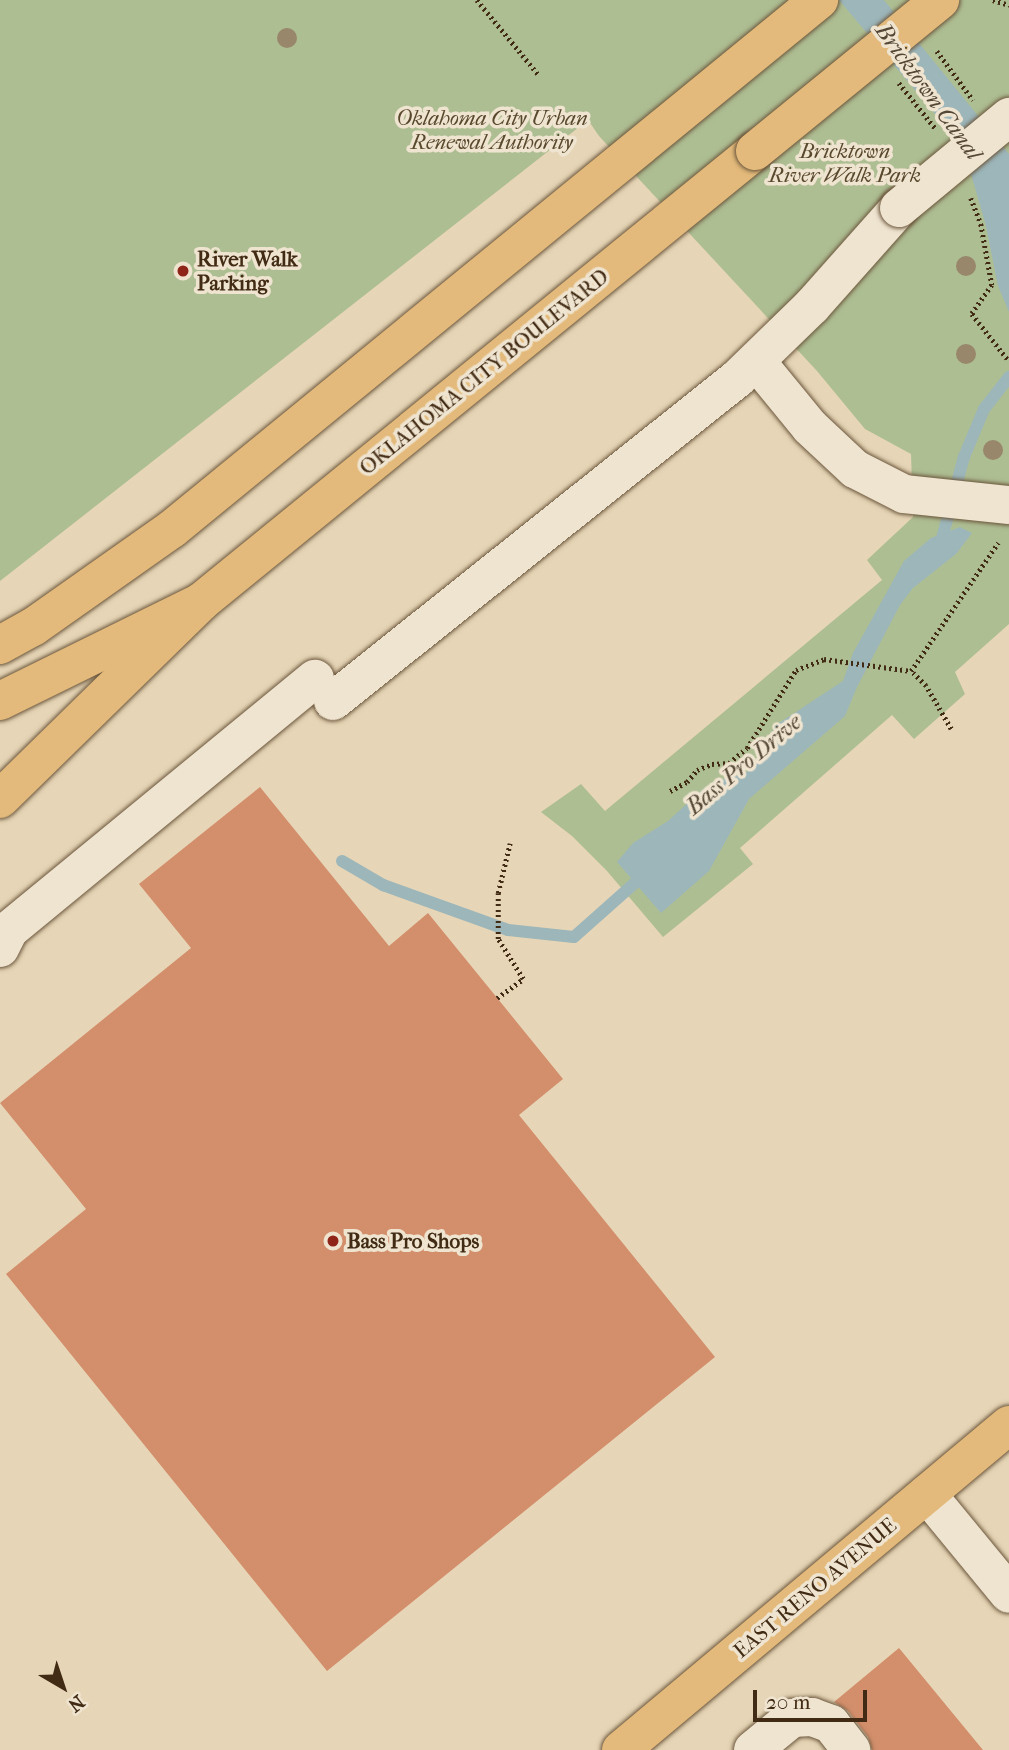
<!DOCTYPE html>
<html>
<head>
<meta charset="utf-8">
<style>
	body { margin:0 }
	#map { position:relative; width:1009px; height:1750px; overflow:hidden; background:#e6d5b6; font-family:"IM FELL French Canon",serif }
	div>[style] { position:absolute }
	.green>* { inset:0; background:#aebe93 }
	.water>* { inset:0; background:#9cb6ba }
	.stream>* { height:12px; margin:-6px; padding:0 6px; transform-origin:6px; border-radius:6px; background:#9cb6ba }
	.building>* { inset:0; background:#d38f6c }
	.path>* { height:4.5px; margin-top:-2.25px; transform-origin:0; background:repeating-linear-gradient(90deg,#422b14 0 2px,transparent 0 5.5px) }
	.roads { filter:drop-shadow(0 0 2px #6b563c) drop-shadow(0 0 2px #6b563c) }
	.minor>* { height:38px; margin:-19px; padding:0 19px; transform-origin:19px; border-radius:19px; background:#efe4d0 }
	.major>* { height:38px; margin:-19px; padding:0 19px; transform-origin:19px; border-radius:19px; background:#e3ba7b }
	.highway>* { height:38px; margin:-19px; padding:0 19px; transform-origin:19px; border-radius:19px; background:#e3ba7b }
	.bridges { filter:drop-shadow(0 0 2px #6b563c) drop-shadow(0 0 2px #6b563c) }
	.minor-bridge>* { height:38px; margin:-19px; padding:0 19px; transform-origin:19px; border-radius:19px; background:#efe4d0 }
	.major-bridge>* { height:38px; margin:-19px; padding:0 19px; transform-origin:19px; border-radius:19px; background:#e3ba7b }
	.trees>* { width:20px; height:20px; margin:-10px; border-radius:50%; background:#98876b }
	.dots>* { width:19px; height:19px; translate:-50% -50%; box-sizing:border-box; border:4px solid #efe4d0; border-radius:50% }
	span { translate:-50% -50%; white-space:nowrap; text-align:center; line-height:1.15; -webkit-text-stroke:7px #efe4d0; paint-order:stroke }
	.park-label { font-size:21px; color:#58482d; font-style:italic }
	.poi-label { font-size:21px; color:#422b14; font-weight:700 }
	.left { translate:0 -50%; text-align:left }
	.street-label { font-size:21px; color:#422b14 }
	.water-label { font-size:23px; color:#544735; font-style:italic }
	.north { position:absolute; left:28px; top:1652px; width:70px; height:70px; -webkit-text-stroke:5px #efe4d0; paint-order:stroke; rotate:141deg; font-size:19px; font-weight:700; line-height:28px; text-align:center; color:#422b14 }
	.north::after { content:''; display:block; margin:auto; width:24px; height:32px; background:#422b14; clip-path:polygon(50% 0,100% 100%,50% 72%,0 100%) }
	.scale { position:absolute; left:753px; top:1690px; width:114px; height:32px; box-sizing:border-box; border:4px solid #422b14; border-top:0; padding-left:9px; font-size:21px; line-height:24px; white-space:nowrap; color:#422b14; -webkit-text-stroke:5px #efe4d0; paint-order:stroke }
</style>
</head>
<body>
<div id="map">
	<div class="green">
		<i style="clip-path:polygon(0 0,1009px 0,1009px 624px,955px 672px,965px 694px,914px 739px,892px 715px,740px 848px,753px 864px,663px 937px,607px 871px,572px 836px,541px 812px,581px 784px,605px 811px,882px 580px,867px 560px,913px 517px,911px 454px,865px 429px,817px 371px,599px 136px,588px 120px,0 581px)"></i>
	</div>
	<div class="water">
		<i style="clip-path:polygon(839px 0,884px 0,1009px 154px,1009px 312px,998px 286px,986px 226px,969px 167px,936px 115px)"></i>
		<i style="clip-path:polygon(960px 527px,972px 533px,956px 554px,913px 588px,900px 605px,857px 687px,845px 716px,749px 799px,709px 871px,661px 913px,617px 862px,633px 843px,668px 821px,702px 790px,732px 775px,741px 776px,752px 768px,776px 725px,843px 681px,853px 653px,904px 561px,931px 538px)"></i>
	</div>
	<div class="stream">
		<i style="left:936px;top:547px;width:7px;rotate:-45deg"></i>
		<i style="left:941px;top:542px;width:88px;rotate:-74.9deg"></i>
		<i style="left:964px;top:457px;width:52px;rotate:-67.4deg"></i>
		<i style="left:984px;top:409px;width:41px;rotate:-52deg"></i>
		<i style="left:342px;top:861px;width:48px;rotate:30.3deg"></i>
		<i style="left:383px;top:885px;width:133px;rotate:19.8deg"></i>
		<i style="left:508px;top:930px;width:66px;rotate:6.1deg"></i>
		<i style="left:574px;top:937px;width:96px;rotate:-41.6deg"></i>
	</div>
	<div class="building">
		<i style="clip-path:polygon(260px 787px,389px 946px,428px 913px,563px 1079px,519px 1115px,715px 1357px,327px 1671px,6px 1274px,86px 1209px,0 1103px,191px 948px,139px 884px)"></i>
		<i style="clip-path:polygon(899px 1648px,983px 1750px,872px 1750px,868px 1737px,848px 1711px,834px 1702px)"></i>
	</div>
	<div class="path">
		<i style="left:477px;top:0;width:96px;rotate:50.5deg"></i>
		<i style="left:993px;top:0;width:17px;rotate:17deg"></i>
		<i style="left:937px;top:51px;width:61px;rotate:53.7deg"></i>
		<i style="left:899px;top:83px;width:58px;rotate:51.3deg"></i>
		<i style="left:971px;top:198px;width:28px;rotate:69deg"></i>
		<i style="left:981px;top:224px;width:62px;rotate:79.8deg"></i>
		<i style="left:992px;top:285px;width:35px;rotate:125deg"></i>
		<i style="left:972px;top:314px;width:60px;rotate:51.8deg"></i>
		<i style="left:951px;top:729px;width:50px;rotate:-120.2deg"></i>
		<i style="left:926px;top:686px;width:21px;rotate:-135deg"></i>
		<i style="left:911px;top:671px;width:155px;rotate:-55.8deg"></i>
		<i style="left:670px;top:791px;width:19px;rotate:-28deg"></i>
		<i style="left:687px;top:782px;width:16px;rotate:-50deg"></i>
		<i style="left:697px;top:770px;width:16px;rotate:-22deg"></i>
		<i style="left:712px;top:764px;width:17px;rotate:-3deg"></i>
		<i style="left:729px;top:763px;width:23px;rotate:-40deg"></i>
		<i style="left:747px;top:748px;width:92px;rotate:-57.9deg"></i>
		<i style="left:796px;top:670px;width:30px;rotate:-21deg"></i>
		<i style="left:824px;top:659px;width:88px;rotate:7.9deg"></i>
		<i style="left:497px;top:998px;width:32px;rotate:-36deg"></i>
		<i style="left:523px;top:979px;width:47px;rotate:-122deg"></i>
		<i style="left:498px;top:939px;width:46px;rotate:-90deg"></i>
		<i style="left:498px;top:893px;width:51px;rotate:-76.5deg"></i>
	</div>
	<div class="roads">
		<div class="minor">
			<i style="left:756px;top:361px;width:85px;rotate:50.7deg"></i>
			<i style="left:810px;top:427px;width:62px;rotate:43deg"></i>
			<i style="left:855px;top:469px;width:55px;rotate:27deg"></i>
			<i style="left:904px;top:494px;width:106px;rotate:6deg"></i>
			<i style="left:333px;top:701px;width:518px;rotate:-38.57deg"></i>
			<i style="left:738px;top:378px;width:103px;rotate:-44.2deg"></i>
			<i style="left:812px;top:306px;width:131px;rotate:-48.4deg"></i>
			<i style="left:0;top:948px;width:20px;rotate:-63deg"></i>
			<i style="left:9px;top:930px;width:396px;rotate:-39.4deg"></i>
			<i style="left:927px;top:1494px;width:129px;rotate:50.6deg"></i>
			<i style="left:753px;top:1750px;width:50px;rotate:-39.4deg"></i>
			<i style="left:792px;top:1718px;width:20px;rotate:-3deg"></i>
			<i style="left:812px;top:1717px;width:20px;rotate:20deg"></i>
			<i style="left:831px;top:1724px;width:33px;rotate:52deg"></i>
		</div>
		<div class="major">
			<i style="left:0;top:645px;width:38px;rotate:-29deg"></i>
			<i style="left:33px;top:627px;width:170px;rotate:-35.2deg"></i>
			<i style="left:172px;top:529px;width:836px;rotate:-39.27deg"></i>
			<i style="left:0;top:701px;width:224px;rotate:-26.2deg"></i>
			<i style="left:201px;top:602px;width:714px;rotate:-39.15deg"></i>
			<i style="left:621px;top:1750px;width:506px;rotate:-39.95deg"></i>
		</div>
		<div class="highway">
			<i style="left:0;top:799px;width:281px;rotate:-44.4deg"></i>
		</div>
	</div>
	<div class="bridges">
		<div class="minor-bridge">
			<i style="left:899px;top:208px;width:143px;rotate:-39.6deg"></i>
		</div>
		<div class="major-bridge">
			<i style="left:755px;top:151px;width:239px;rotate:-39.2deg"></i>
		</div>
	</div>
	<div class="trees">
		<i style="left:287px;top:38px"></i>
		<i style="left:966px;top:266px"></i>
		<i style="left:966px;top:354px"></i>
		<i style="left:993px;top:450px"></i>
	</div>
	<div class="dots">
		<i style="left:183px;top:271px;background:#8f2418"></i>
		<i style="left:333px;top:1241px;background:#8f2418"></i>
	</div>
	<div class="park-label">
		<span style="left:492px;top:130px">Oklahoma City Urban<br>Renewal Authority</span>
		<span style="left:845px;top:163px">Bricktown<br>River Walk Park</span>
	</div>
	<div class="poi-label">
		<span class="left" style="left:197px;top:271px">River Walk<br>Parking</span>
		<span class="left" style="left:347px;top:1241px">Bass Pro Shops</span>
	</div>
	<div class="street-label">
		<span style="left:484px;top:372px;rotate:-39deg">OKLAHOMA CITY BOULEVARD</span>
		<span style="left:815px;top:1588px;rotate:-40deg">EAST RENO AVENUE</span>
	</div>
	<div class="water-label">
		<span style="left:928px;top:92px;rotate:54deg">Bricktown Canal</span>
		<span style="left:744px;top:765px;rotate:-40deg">Bass Pro Drive</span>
	</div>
	<div class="north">N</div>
	<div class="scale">20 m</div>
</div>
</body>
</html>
